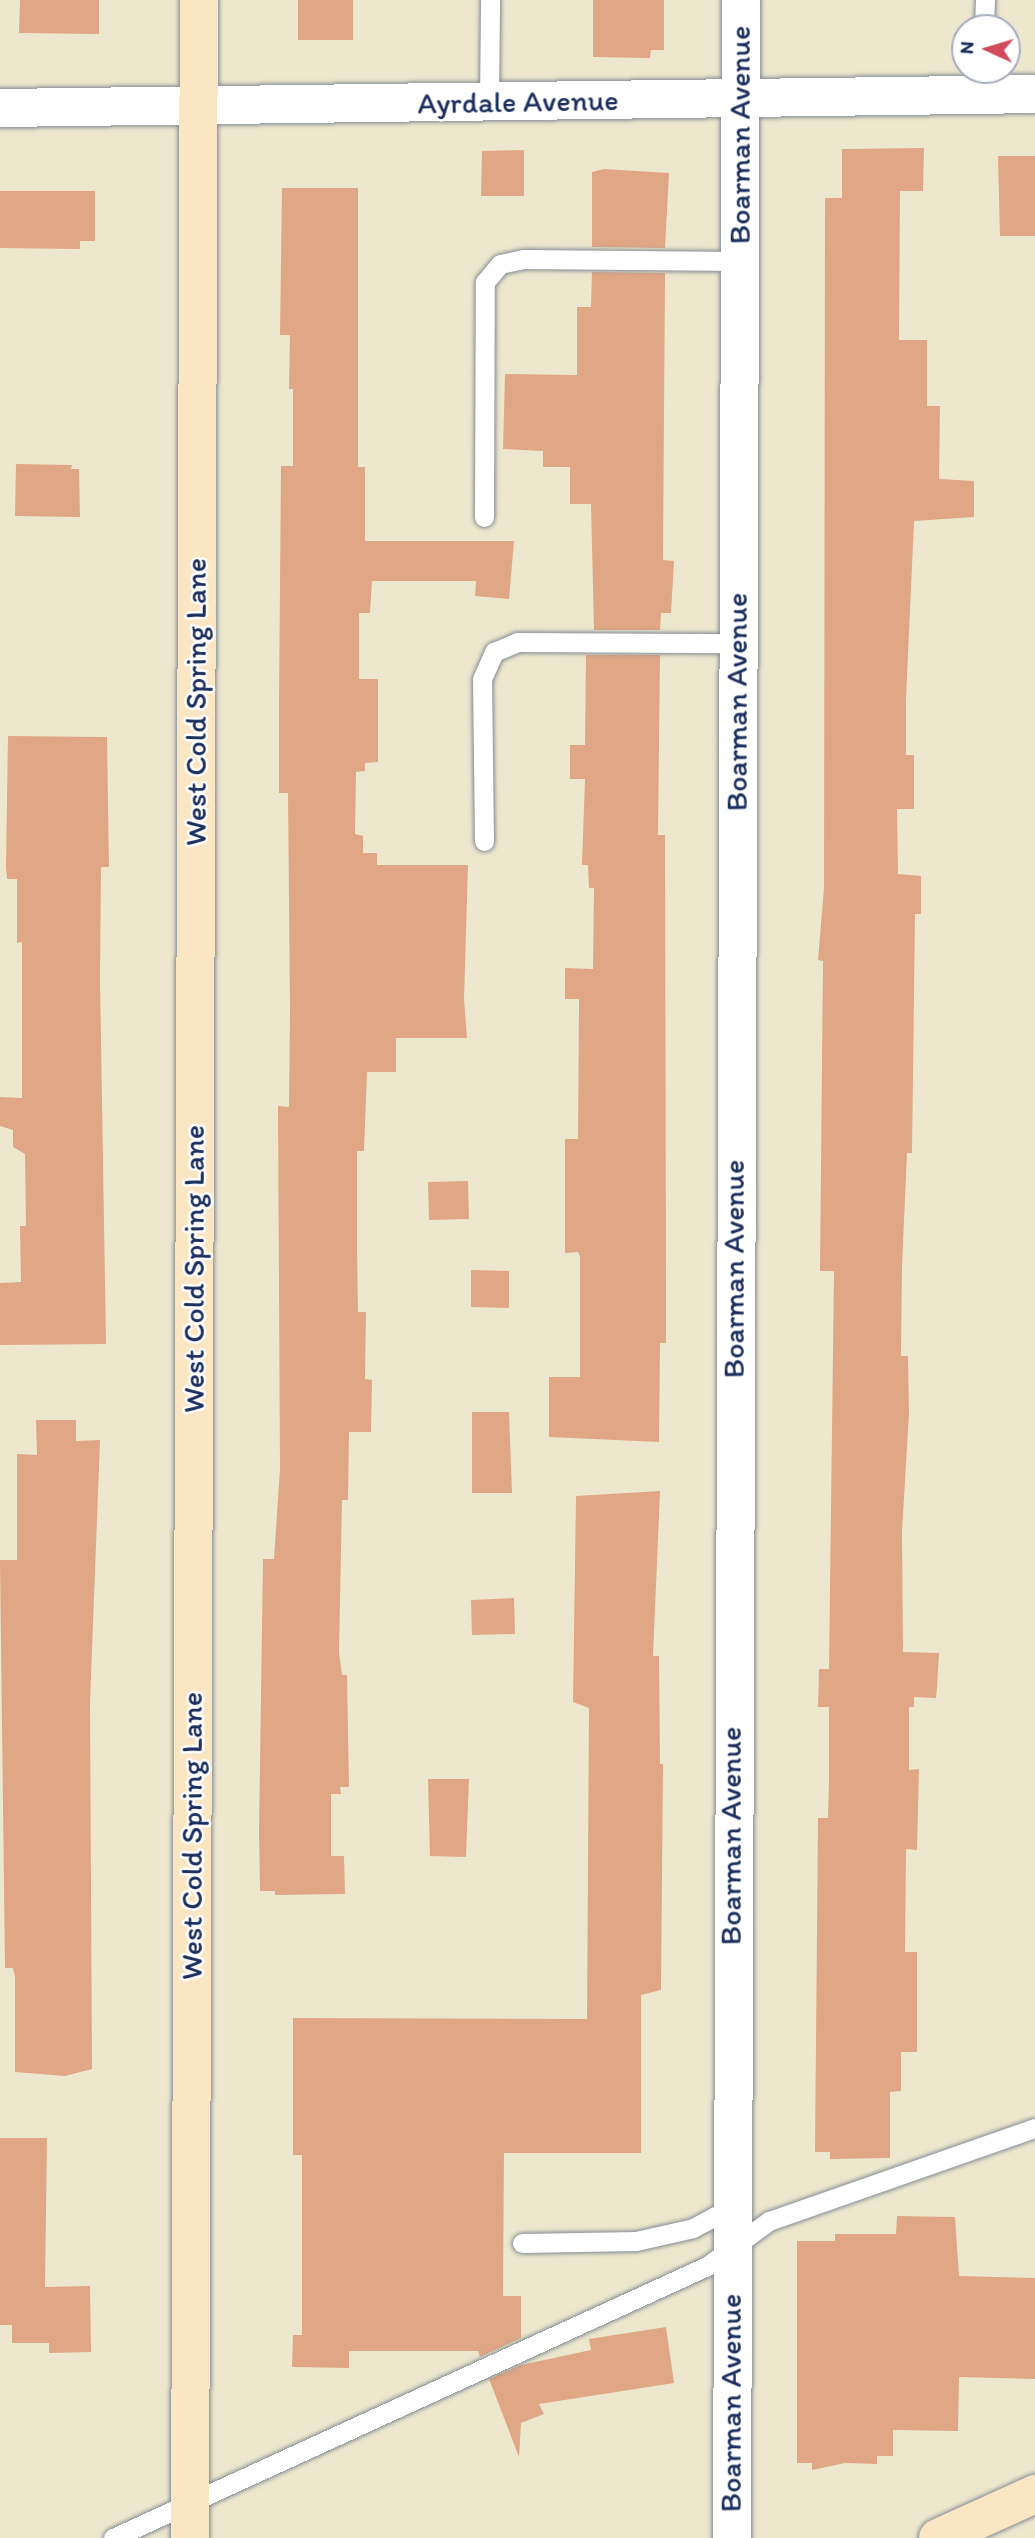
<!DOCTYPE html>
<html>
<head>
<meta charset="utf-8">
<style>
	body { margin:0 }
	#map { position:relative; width:1035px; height:2538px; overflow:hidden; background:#ede8cd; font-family:Itim,sans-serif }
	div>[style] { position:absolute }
	.building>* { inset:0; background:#dfa785 }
	.roads { filter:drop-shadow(0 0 2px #848c96) drop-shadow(0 0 2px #848c96) }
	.lane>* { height:19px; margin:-9.5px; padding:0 9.5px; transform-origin:9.5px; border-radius:9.5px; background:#fff }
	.street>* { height:38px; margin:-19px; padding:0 19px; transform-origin:19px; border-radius:19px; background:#fff }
	.secondary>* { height:38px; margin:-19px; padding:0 19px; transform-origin:19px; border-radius:19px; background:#fbe6c4 }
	span { translate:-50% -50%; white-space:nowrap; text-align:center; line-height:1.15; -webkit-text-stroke:5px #fff; paint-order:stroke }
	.street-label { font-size:30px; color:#1b2f5e }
	.north { position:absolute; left:951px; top:14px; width:70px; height:70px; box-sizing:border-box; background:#fff; border:2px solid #a4acbf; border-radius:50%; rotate:274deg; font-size:19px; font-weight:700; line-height:28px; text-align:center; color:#1b2f5e }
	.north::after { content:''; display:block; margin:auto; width:24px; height:32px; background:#d1495b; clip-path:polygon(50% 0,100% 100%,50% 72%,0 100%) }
</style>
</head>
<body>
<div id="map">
	<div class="building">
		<i style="clip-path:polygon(20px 0,99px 0,99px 34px,19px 33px)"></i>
		<i style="clip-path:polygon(298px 0,353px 0,353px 40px,298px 40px)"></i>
		<i style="clip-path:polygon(593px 0,664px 0,664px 50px,651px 50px,650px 58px,593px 57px)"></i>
		<i style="clip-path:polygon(924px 148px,923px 191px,900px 191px,899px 340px,927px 340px,927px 406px,940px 406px,939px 479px,974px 481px,974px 517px,914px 521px,906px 699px,906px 755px,914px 755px,914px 809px,897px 809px,898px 874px,921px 876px,921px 914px,915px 914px,912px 1153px,907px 1153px,902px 1266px,901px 1356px,908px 1356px,909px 1414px,902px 1531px,903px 1652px,939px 1653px,937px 1687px,936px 1698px,914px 1697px,914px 1707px,909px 1707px,909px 1770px,919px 1769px,917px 1850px,906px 1849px,905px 1952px,917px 1952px,917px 2052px,901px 2052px,901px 2091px,890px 2092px,890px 2158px,830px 2159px,830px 2152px,815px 2152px,818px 1818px,828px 1818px,829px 1781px,829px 1707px,818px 1707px,819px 1669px,829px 1669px,834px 1271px,820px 1271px,823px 961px,818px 960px,824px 888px,825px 198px,842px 198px,842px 149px)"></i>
		<i style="clip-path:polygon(524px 150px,524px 196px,481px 196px,482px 151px)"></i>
		<i style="clip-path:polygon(998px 156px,1035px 156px,1035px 236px,1000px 236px)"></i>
		<i style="clip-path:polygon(604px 169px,669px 173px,665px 248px,592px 247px,592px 172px)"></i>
		<i style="clip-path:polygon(282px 188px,358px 188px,358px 467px,365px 467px,365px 541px,514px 541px,509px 599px,475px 596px,476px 581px,372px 581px,370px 613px,359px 613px,359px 679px,378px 679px,378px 762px,365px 763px,365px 771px,356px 772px,355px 834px,363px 836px,363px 853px,377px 853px,377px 865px,468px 865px,464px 999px,467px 1038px,396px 1038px,396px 1072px,367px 1072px,364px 1151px,357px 1151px,357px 1248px,358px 1312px,366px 1312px,365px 1379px,372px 1380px,371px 1432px,349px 1432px,348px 1500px,342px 1500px,339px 1652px,342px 1675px,347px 1675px,349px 1787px,340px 1787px,341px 1794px,331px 1794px,331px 1856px,344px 1856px,345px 1894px,275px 1895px,275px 1891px,260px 1891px,259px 1831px,263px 1559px,274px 1559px,280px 1469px,278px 1106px,289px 1107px,290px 1012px,288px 793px,279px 793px,279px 703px,281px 466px,293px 466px,293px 389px,289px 389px,290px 335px,280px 335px)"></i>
		<i style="clip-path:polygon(0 191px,95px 191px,95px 241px,80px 241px,80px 249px,0 248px)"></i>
		<i style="clip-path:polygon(592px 272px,665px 273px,663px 560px,674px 561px,671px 613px,661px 613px,660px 630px,594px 630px,591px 504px,570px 504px,570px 467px,543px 467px,543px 451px,503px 449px,505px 374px,577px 375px,577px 307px,591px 307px)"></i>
		<i style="clip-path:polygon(16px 464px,72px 465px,71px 469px,79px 469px,80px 517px,15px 516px)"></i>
		<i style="clip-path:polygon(586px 655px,660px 655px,658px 835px,665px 835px,666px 1291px,666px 1343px,660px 1343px,659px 1442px,549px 1437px,549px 1377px,580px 1377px,580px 1257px,578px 1252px,565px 1253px,565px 1139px,578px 1139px,579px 999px,565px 999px,565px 968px,593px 969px,594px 888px,589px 888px,588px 865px,582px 865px,585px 779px,570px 779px,570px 745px,585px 745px)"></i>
		<i style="clip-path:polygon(8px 736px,107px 737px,109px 867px,101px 867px,100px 978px,106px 1344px,0 1345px,0 1283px,21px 1282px,20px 1226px,26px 1226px,25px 1154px,13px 1147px,13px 1130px,0 1126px,0 1097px,22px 1098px,22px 942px,17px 943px,17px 879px,7px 879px,6px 867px)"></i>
		<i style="clip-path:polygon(468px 1181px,469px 1219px,429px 1220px,428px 1182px)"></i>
		<i style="clip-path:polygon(471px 1270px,509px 1271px,509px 1308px,471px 1307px)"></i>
		<i style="clip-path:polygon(472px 1412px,509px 1412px,512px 1493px,472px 1493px)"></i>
		<i style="clip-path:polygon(36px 1420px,76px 1420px,76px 1441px,100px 1440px,90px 1703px,92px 2069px,65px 2076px,15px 2072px,15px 1977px,13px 1968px,5px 1968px,0 1560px,17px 1560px,17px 1454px,37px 1455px)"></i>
		<i style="clip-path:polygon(660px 1491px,653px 1656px,659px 1656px,660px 1764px,663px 1764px,661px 1990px,641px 1995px,641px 2153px,504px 2153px,503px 2296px,521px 2296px,521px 2338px,480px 2357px,478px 2351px,349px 2351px,349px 2368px,292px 2367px,293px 2335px,302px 2335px,302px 2155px,293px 2155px,293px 2018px,587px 2019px,589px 1708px,573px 1702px,576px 1496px)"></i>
		<i style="clip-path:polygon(514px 1598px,515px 1634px,472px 1635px,471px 1600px)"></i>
		<i style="clip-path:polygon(428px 1779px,469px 1779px,466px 1857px,430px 1856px)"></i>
		<i style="clip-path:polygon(0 2138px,47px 2138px,45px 2287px,90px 2286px,91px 2352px,49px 2353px,49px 2343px,12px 2343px,12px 2325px,0 2325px)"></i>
		<i style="clip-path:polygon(897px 2216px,955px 2217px,959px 2276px,1035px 2278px,1035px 2379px,959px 2377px,958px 2431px,893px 2430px,893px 2456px,877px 2456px,877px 2464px,845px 2463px,812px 2470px,812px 2463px,797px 2463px,797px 2241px,835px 2241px,835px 2234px,896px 2234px)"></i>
		<i style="clip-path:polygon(666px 2327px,674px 2383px,539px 2404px,544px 2414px,521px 2423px,519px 2457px,489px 2379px,521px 2365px,591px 2350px,589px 2339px)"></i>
	</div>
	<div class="roads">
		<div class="lane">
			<i style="left:984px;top:28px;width:28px;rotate:-88deg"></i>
			<i style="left:984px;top:95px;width:25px;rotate:-90deg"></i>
			<i style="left:489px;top:102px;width:102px;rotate:-89.4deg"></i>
			<i style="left:484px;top:517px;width:235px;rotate:-89.8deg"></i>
			<i style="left:485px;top:282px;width:23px;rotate:-50deg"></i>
			<i style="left:500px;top:264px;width:24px;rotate:-12deg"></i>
			<i style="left:523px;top:259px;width:217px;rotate:0.5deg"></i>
			<i style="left:484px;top:841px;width:162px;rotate:-90.7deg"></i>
			<i style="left:482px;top:679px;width:30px;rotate:-66deg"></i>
			<i style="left:494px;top:652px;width:25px;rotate:-23deg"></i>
			<i style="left:517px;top:642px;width:221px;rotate:0.3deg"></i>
			<i style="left:522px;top:2243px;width:114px;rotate:-1deg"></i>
			<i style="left:636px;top:2241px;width:58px;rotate:-12.8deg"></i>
			<i style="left:693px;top:2228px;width:42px;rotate:-28.4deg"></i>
			<i style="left:113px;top:2538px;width:653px;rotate:-24.6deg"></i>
			<i style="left:707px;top:2266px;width:77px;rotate:-36deg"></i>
			<i style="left:769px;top:2221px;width:282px;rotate:-19.3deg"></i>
		</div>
		<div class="street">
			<i style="left:0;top:108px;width:1035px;rotate:-0.77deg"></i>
			<i style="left:732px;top:2538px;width:2538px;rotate:-89.8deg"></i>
		</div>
		<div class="secondary">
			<i style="left:190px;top:2538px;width:2538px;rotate:-89.8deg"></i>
			<i style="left:938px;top:2538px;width:107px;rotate:-24.4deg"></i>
		</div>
	</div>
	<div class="street-label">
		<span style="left:518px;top:102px;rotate:-1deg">Ayrdale Avenue</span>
		<span style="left:740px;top:135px;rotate:-90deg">Boarman Avenue</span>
		<span style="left:196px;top:702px;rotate:-90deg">West Cold Spring Lane</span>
		<span style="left:737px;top:702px;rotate:-90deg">Boarman Avenue</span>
		<span style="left:194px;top:1269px;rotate:-90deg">West Cold Spring Lane</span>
		<span style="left:734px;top:1269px;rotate:-90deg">Boarman Avenue</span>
		<span style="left:192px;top:1836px;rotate:-90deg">West Cold Spring Lane</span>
		<span style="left:731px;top:1836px;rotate:-90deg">Boarman Avenue</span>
		<span style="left:731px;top:2403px;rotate:-90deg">Boarman Avenue</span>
	</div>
	<div class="north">N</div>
</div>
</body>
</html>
